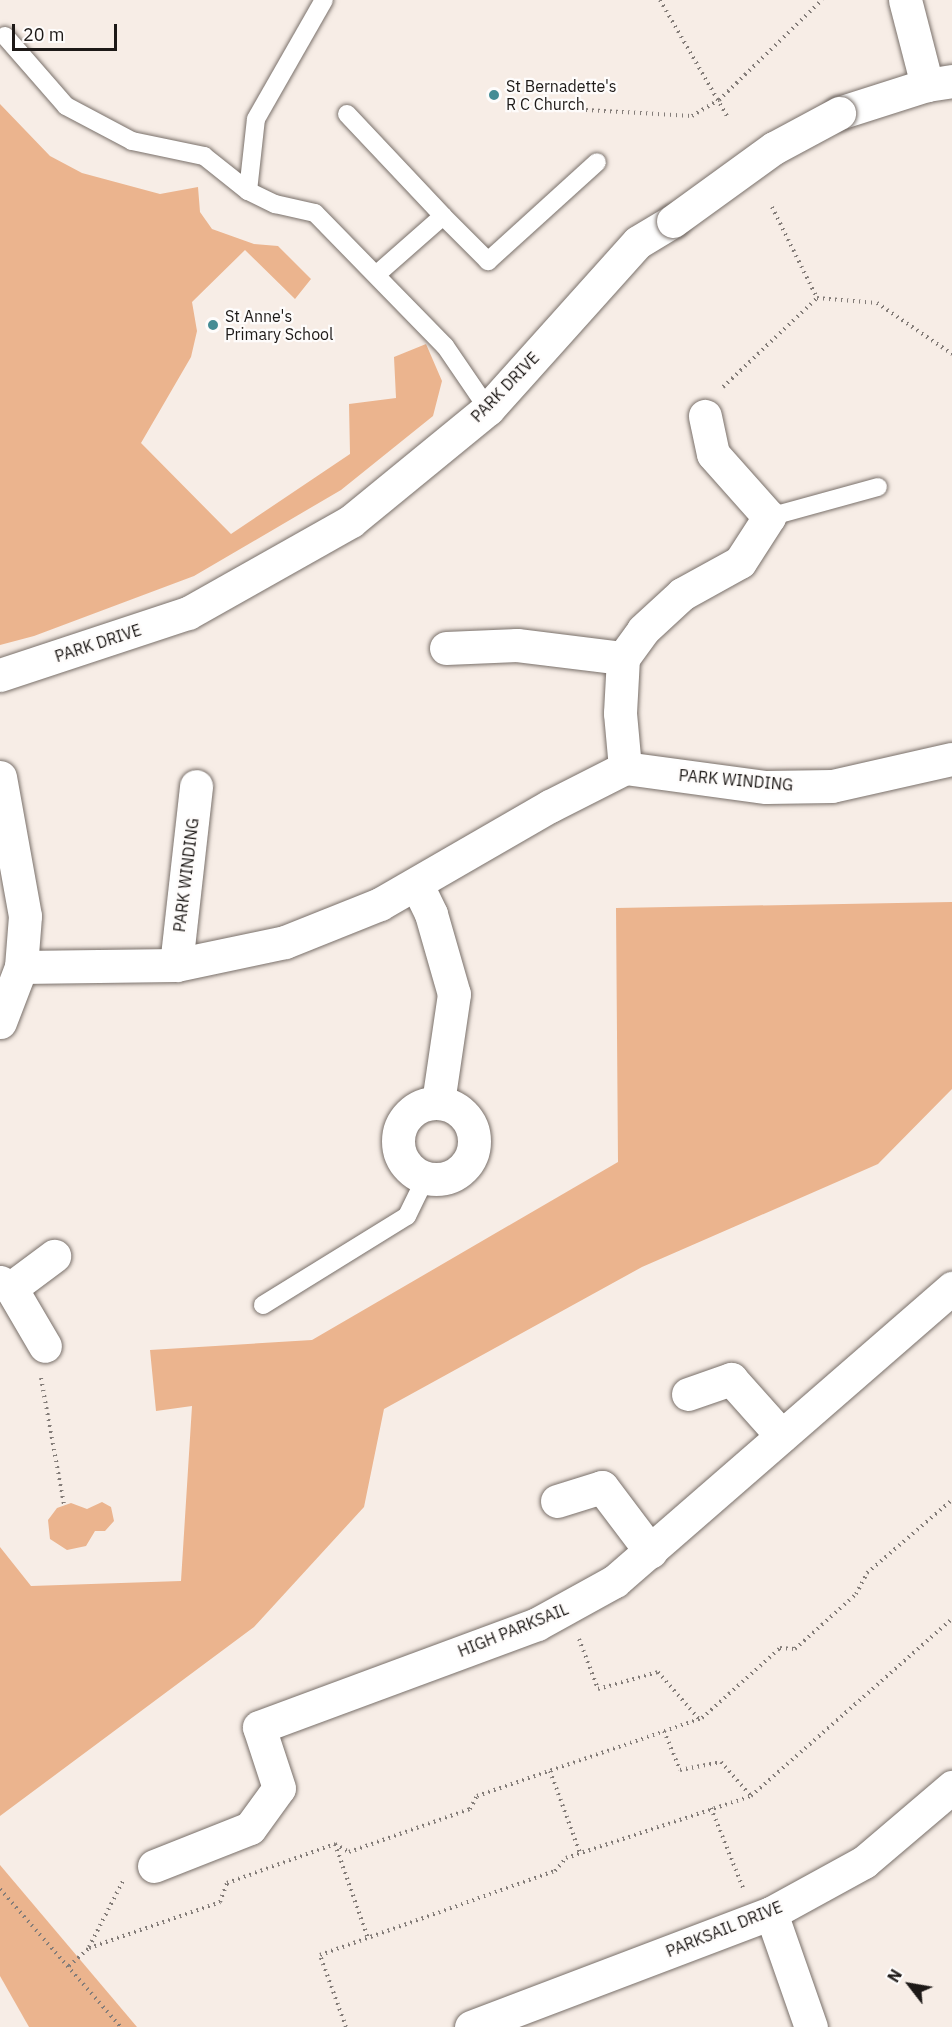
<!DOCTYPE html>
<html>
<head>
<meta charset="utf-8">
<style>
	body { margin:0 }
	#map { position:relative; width:952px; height:2027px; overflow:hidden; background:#f7ede6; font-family:"IBM Plex Sans",sans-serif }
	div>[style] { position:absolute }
	.green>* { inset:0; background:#ebb48e }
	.path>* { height:4px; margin-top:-2px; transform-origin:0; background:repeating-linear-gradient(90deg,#847d79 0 1.5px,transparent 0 6px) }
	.roads { filter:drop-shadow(0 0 2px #79706a) drop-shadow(0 0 2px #79706a) }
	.service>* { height:18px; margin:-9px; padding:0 9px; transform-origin:9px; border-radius:9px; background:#fff }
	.minor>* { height:33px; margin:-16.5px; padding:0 16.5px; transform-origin:16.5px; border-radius:16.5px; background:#fff }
	.minor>.ring { margin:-16.5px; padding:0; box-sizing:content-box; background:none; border:33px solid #fff; border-radius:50% }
	.tertiary>* { height:33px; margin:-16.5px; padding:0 16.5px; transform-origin:16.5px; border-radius:16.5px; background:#fff }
	.bridges { filter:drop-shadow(0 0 2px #79706a) drop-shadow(0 0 2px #79706a) }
	.tertiary-bridge>* { height:33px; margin:-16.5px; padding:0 16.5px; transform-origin:16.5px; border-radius:16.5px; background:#fff }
	.dots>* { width:16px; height:16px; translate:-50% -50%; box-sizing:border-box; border:3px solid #fefcfb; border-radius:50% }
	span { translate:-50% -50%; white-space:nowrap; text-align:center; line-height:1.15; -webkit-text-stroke:4.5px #fefcfb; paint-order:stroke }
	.poi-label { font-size:16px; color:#1d1917 }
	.left { translate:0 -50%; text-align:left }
	.street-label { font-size:16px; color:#1d1917 }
	.north { position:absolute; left:880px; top:1955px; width:60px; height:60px; -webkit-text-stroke:4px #fefcfb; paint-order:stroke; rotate:301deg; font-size:16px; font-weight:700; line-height:24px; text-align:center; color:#1d1917 }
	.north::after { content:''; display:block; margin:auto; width:21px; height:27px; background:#1d1917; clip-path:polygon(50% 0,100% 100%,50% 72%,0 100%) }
	.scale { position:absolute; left:12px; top:24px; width:105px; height:27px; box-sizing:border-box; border:3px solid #1d1917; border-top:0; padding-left:8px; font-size:18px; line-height:21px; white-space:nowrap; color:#1d1917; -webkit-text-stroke:4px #fefcfb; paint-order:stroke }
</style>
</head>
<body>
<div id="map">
	<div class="green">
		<i style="clip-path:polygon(0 104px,50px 156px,82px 173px,160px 194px,198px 187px,200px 212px,212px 229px,254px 244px,278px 246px,311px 279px,295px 299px,245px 250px,192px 302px,197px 331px,191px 357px,141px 443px,231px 534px,350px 454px,349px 404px,396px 398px,394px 357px,426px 344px,442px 381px,433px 416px,341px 490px,194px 576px,34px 636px,0 645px)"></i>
		<i style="clip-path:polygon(952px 902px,952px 1089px,878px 1164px,642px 1267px,384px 1409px,364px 1507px,254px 1627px,0 1816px,0 1547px,31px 1586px,181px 1581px,192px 1406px,156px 1411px,150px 1350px,312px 1340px,618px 1162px,616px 908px)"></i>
		<i style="clip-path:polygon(102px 1502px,111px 1507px,114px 1521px,105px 1531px,95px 1531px,86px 1546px,67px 1550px,50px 1539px,48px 1520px,57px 1508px,71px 1503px,87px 1509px)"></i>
		<i style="clip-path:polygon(0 1865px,137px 2027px,29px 2027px,0 1976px)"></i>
	</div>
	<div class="path">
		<i style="left:660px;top:0;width:134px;rotate:60deg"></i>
		<i style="left:586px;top:110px;width:106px;rotate:3.2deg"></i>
		<i style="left:692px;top:116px;width:31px;rotate:-31deg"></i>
		<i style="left:719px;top:100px;width:144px;rotate:-44.2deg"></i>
		<i style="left:772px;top:207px;width:102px;rotate:63.7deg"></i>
		<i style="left:723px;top:387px;width:129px;rotate:-43.4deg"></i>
		<i style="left:817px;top:298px;width:60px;rotate:4.8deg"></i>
		<i style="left:877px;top:303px;width:91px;rotate:34.2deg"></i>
		<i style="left:41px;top:1378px;width:128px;rotate:79.7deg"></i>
		<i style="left:579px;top:1639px;width:53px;rotate:69.2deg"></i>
		<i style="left:598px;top:1689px;width:62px;rotate:-15.8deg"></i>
		<i style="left:658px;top:1672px;width:62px;rotate:48.9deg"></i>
		<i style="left:664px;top:1731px;width:42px;rotate:67.7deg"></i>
		<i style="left:680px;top:1770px;width:42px;rotate:-11deg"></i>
		<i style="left:721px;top:1762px;width:45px;rotate:48.6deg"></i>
		<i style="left:550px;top:1771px;width:87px;rotate:69.9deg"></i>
		<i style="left:711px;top:1808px;width:86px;rotate:68.2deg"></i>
		<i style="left:335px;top:1844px;width:100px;rotate:70.7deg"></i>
		<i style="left:0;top:1889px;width:184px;rotate:48.8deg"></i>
		<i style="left:89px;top:1947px;width:76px;rotate:-62.8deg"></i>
		<i style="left:69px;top:1966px;width:27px;rotate:-42deg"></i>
		<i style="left:89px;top:1948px;width:139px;rotate:-19.3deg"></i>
		<i style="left:220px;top:1902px;width:20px;rotate:-70deg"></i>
		<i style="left:227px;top:1883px;width:115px;rotate:-19.9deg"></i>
		<i style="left:335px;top:1844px;width:16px;rotate:30deg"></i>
		<i style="left:349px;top:1852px;width:128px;rotate:-19.6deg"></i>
		<i style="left:470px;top:1809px;width:15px;rotate:-62deg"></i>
		<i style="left:477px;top:1796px;width:238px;rotate:-19.1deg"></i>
		<i style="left:702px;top:1718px;width:105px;rotate:-41.9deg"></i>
		<i style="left:780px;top:1648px;width:15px;rotate:4deg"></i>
		<i style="left:795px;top:1649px;width:82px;rotate:-42deg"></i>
		<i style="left:856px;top:1594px;width:24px;rotate:-62deg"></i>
		<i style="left:867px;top:1573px;width:112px;rotate:-40.7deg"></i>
		<i style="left:346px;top:2027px;width:77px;rotate:-109.9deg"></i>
		<i style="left:320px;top:1955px;width:250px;rotate:-19.7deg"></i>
		<i style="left:555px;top:1871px;width:17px;rotate:-50deg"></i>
		<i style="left:566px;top:1858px;width:195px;rotate:-18.5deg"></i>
		<i style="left:751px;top:1796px;width:268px;rotate:-41.4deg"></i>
	</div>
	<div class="roads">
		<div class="service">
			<i style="left:5px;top:36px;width:93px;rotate:48.9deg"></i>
			<i style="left:66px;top:106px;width:75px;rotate:27.9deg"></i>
			<i style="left:132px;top:141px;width:74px;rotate:11.8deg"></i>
			<i style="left:204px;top:156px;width:56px;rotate:38.5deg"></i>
			<i style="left:248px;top:191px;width:30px;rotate:26deg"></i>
			<i style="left:275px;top:204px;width:41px;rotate:12.7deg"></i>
			<i style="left:315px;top:213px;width:186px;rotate:45.7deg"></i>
			<i style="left:445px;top:346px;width:76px;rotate:55.7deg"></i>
			<i style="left:347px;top:114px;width:140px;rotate:46.7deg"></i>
			<i style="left:443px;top:216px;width:89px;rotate:138.6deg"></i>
			<i style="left:248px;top:191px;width:72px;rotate:-83.7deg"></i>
			<i style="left:256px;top:119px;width:137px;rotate:-60.3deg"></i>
			<i style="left:443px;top:216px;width:64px;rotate:45deg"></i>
			<i style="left:488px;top:261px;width:147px;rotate:-42.2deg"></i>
			<i style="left:769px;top:517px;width:113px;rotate:-15.4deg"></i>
			<i style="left:263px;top:1305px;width:169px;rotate:-31.7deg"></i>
			<i style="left:407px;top:1216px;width:43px;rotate:-64deg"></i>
		</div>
		<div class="minor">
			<i style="left:905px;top:0;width:88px;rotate:75.5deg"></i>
			<i style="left:446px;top:648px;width:71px;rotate:-2.4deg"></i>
			<i style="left:517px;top:645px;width:107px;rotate:7deg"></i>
			<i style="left:625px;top:768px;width:142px;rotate:7.7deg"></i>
			<i style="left:766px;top:787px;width:66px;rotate:-0.9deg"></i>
			<i style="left:832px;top:786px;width:123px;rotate:-12.7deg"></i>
			<i style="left:0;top:777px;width:141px;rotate:79.8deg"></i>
			<i style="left:25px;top:916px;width:51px;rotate:94.5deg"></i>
			<i style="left:21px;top:967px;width:59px;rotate:110.9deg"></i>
			<i style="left:417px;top:885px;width:32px;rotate:64deg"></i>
			<i style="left:431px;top:914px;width:83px;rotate:74deg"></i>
			<i style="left:454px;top:994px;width:109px;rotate:98.4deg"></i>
			<i style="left:176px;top:965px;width:180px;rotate:-83.6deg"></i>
			<i style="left:21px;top:967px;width:155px;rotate:-0.7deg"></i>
			<i style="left:176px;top:965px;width:111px;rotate:-11.9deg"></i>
			<i style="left:285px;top:942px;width:102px;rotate:-21.8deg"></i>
			<i style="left:380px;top:904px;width:196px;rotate:-30deg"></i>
			<i style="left:550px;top:806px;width:84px;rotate:-26.9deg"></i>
			<i style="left:625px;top:768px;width:55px;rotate:-95.2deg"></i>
			<i style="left:620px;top:713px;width:55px;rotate:-86.9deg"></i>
			<i style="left:623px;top:658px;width:34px;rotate:-54deg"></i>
			<i style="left:643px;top:630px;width:53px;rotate:-42.7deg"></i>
			<i style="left:682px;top:594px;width:66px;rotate:-28.9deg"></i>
			<i style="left:740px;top:562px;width:54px;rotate:-57.2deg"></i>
			<i style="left:769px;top:517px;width:84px;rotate:-131.6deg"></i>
			<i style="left:713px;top:454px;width:39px;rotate:-102deg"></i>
			<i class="ring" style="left:398px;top:1103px;width:43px;height:43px"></i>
			<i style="left:0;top:1282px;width:13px;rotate:29deg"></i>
			<i style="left:11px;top:1288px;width:67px;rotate:59.6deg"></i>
			<i style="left:11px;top:1288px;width:54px;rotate:-36.7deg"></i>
			<i style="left:688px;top:1394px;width:46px;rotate:-19.2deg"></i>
			<i style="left:731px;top:1379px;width:76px;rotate:48.2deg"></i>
			<i style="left:557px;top:1501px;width:47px;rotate:-17.3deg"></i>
			<i style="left:602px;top:1487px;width:81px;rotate:53deg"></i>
			<i style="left:154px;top:1866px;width:103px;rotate:-21.6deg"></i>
			<i style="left:250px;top:1828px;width:49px;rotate:-54.1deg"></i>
			<i style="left:279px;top:1788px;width:64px;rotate:-108.2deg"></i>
			<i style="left:259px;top:1727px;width:296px;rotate:-20.3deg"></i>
			<i style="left:537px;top:1624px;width:89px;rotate:-28.9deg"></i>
			<i style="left:615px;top:1581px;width:447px;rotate:-41deg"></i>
			<i style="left:771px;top:1913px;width:121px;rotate:70.7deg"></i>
			<i style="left:471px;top:2027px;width:321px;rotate:-20.8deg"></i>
			<i style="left:771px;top:1913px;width:106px;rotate:-28.7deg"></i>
			<i style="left:864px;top:1862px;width:116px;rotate:-40.4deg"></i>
		</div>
		<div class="tertiary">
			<i style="left:839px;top:113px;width:92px;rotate:-17.7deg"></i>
			<i style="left:927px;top:85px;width:25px;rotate:-9deg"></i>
			<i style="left:0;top:675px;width:198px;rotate:-18.3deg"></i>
			<i style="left:188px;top:613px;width:187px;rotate:-29.4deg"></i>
			<i style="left:351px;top:521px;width:177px;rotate:-39.3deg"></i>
			<i style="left:488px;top:409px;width:224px;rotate:-48.1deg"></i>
			<i style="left:638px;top:242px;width:41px;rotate:-31deg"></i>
		</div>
	</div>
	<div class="bridges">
		<div class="tertiary-bridge">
			<i style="left:673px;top:221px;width:125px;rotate:-35.9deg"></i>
			<i style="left:774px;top:148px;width:74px;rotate:-28.3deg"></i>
		</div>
	</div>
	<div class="dots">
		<i style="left:494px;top:95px;background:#458c94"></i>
		<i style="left:213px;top:325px;background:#458c94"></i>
	</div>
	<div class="poi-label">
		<span class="left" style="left:506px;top:95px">St Bernadette's<br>R C Church</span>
		<span class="left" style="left:225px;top:325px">St Anne's<br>Primary School</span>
	</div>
	<div class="street-label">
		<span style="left:505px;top:387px;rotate:-46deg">PARK DRIVE</span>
		<span style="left:98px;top:643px;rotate:-18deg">PARK DRIVE</span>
		<span style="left:736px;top:780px;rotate:5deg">PARK WINDING</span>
		<span style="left:186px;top:875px;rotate:-83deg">PARK WINDING</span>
		<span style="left:513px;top:1630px;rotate:-22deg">HIGH PARKSAIL</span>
		<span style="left:724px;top:1929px;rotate:-22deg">PARKSAIL DRIVE</span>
	</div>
	<div class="north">N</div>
	<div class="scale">20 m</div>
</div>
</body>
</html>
